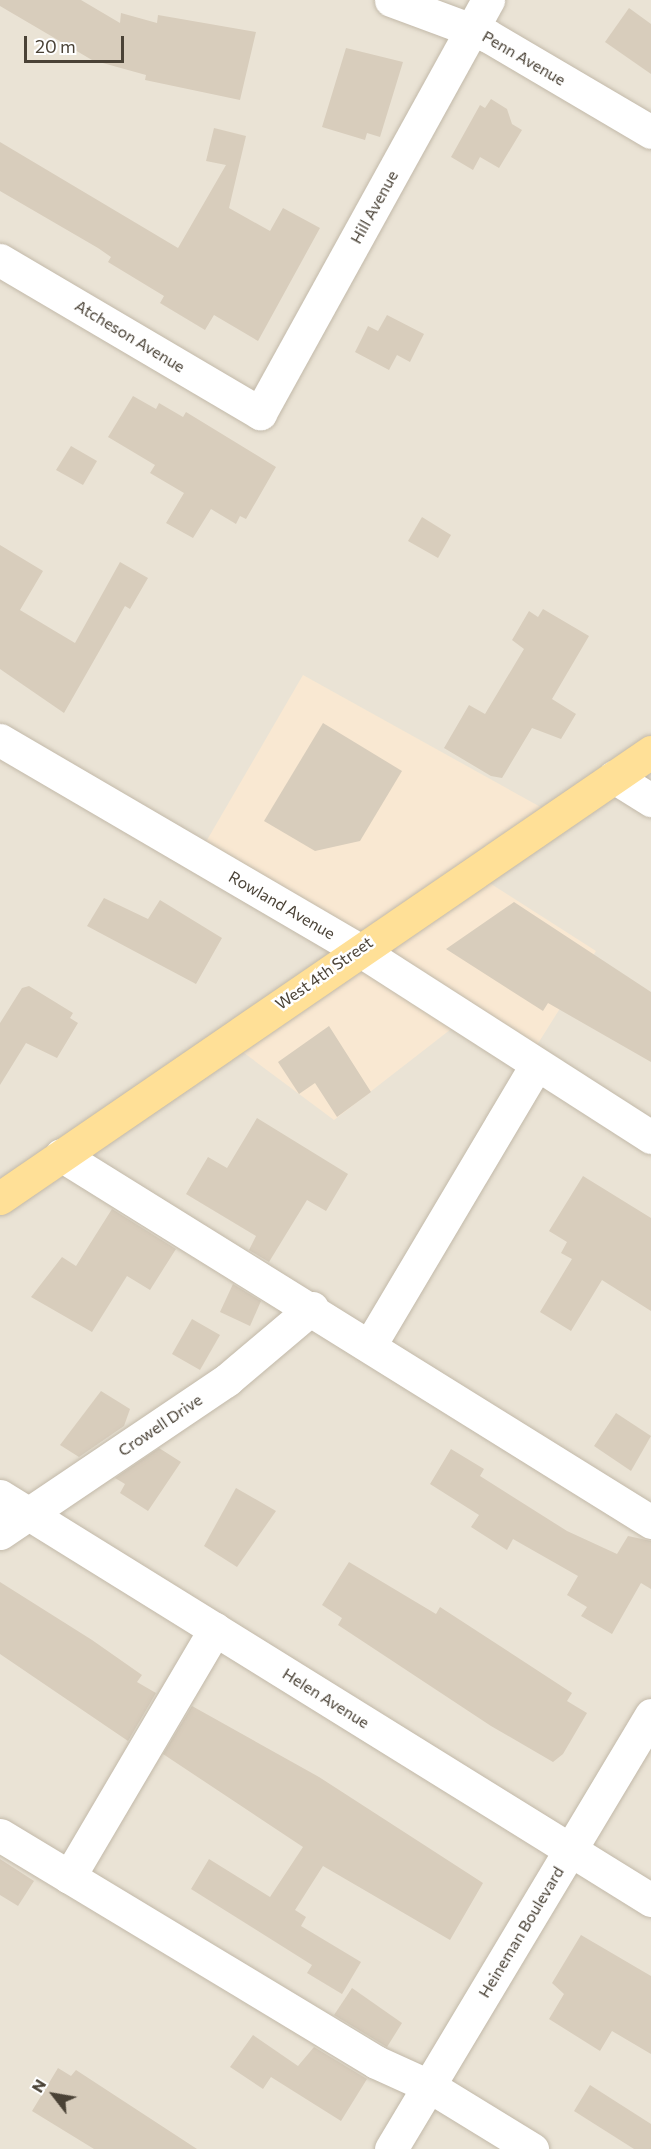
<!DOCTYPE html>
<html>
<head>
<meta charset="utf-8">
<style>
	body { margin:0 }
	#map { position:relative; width:651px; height:2149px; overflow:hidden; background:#f5f1e8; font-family:Commissioner,sans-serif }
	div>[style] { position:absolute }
	.residential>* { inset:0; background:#eae3d5 }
	.commercial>* { inset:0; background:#f9e8d2 }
	.building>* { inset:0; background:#d8cdbc }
	.roads { filter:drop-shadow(0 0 2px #c2b9a9) drop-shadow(0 0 2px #c2b9a9) }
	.minor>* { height:33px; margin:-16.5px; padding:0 16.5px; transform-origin:16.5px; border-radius:16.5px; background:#fff }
	.major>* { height:33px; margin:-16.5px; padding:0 16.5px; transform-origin:16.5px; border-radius:16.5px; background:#ffe097 }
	span { translate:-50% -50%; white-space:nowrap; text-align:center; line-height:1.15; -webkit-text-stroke:5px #fff; paint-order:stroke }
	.street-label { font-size:16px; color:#4a4236 }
	.north { position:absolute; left:24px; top:2065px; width:60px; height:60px; -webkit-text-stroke:4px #fff; paint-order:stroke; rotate:301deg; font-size:16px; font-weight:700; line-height:24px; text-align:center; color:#4a4236 }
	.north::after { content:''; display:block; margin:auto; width:21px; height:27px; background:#4a4236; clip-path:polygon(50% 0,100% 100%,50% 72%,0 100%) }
	.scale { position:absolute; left:24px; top:36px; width:100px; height:27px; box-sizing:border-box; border:3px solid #4a4236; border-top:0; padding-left:8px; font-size:18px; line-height:21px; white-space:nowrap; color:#4a4236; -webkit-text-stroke:4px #fff; paint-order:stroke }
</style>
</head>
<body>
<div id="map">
	<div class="residential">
		<i style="clip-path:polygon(0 0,651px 0,651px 2149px,0 2149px)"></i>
	</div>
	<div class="commercial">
		<i style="clip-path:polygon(303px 675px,573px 825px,488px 882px,596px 951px,527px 1061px,464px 1019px,334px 1120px,228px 1041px,357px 950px,196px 859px)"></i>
	</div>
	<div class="building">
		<i style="clip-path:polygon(0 0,81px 0,120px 23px,121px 13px,157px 23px,158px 15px,256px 32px,240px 100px,145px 80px,146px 75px,92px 60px,0 6px)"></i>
		<i style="clip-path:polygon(629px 8px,651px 24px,651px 74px,605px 42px)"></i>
		<i style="clip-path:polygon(346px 48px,403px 62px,380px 137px,367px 133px,365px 140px,322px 127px)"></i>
		<i style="clip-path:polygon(491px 99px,507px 109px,512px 124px,522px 130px,499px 168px,480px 157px,473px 170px,451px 157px,480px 105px,485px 108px)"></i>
		<i style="clip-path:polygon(214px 128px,246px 136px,229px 208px,270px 231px,283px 208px,320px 228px,258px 341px,214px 315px,205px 330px,160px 303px,164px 296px,108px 262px,111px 257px,98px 248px,0 191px,0 142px,178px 248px,226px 165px,206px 161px)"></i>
		<i style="clip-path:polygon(387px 315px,424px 334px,410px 362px,397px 355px,389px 370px,355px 352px,368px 326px,378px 331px)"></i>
		<i style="clip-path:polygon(133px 396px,156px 409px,159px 403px,183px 417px,186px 412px,276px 467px,246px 519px,240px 516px,236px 524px,211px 509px,193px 538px,166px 523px,184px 493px,150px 473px,155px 465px,108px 437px)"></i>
		<i style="clip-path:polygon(71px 446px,97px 461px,83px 485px,56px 470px)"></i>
		<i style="clip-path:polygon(422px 517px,451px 535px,438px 558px,408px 541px)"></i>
		<i style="clip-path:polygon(0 545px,43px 571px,20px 610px,75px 643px,120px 562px,148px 578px,130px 609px,125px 606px,64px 713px,0 669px)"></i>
		<i style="clip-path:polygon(543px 609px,589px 636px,552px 699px,576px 714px,561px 739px,532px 728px,502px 778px,491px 776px,444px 748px,469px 705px,485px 714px,524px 649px,512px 640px,529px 611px,538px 617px)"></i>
		<i style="clip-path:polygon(323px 723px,402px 771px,360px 841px,315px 851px,264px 821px)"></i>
		<i style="clip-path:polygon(104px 898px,148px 919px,160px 900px,222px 938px,196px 984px,87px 926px)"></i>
		<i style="clip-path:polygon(514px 902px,651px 992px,651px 1062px,548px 1003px,543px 1011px,446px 949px)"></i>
		<i style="clip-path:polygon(29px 986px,73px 1013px,70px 1018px,78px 1023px,57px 1058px,26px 1043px,0 1085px,0 1023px,22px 988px)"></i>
		<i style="clip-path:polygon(329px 1026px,371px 1092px,337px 1117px,315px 1083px,299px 1094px,278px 1062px)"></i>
		<i style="clip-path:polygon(257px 1118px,348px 1174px,326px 1211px,307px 1200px,269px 1262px,249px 1250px,256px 1236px,186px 1194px,208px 1157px,227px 1168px)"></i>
		<i style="clip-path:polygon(583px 1176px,651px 1218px,651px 1311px,602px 1280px,571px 1331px,540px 1312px,572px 1259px,561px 1253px,567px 1242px,549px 1231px)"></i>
		<i style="clip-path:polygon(112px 1209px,176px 1249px,150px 1290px,127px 1276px,92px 1332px,31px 1297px,62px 1257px,76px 1266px)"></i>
		<i style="clip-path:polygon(233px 1284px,261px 1301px,250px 1326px,220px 1312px)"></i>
		<i style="clip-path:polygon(192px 1319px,220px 1335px,200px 1370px,172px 1354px)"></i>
		<i style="clip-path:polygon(101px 1391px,130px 1409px,124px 1426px,79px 1457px,60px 1445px)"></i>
		<i style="clip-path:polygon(616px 1413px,651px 1436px,631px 1471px,594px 1446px)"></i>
		<i style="clip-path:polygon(159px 1448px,181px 1462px,148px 1511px,120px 1493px,125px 1484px,115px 1478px)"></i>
		<i style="clip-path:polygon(451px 1449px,484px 1469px,480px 1476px,567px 1531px,617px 1554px,628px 1536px,651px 1541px,651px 1589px,641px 1583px,612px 1634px,581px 1616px,587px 1607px,567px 1595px,578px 1576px,513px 1539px,507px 1550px,471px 1527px,479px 1515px,430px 1484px)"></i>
		<i style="clip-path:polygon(236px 1488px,276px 1511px,237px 1567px,204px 1546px)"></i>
		<i style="clip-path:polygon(349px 1562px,436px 1614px,440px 1607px,572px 1693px,567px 1701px,587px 1713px,563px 1754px,553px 1762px,491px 1726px,338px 1625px,342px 1618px,322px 1605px)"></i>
		<i style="clip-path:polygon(0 1582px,92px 1640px,142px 1675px,137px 1682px,156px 1693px,128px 1741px,0 1654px)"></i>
		<i style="clip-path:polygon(192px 1706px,319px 1777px,483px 1883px,450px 1940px,323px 1866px,295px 1910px,306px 1917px,301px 1926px,361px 1962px,342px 1994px,307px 1973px,312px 1965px,191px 1889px,209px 1859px,270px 1897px,303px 1847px,163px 1754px)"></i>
		<i style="clip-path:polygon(0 1859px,34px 1881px,18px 1906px,0 1895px)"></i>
		<i style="clip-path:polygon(581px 1935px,651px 1976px,651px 2054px,612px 2031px,600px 2051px,549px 2019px,564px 1994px,552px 1983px)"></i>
		<i style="clip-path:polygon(352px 1988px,402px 2023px,387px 2047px,334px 2015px)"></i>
		<i style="clip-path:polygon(253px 2035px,298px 2066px,314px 2047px,367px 2079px,341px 2121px,271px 2077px,263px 2089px,230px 2067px)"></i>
		<i style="clip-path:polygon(58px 2068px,71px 2076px,76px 2070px,197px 2149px,94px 2149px,32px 2111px)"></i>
		<i style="clip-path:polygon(590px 2085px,651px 2124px,651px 2149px,634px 2149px,574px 2111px)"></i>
	</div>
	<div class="roads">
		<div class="minor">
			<i style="left:391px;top:0;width:103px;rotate:20.4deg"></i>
			<i style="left:488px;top:36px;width:189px;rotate:30.5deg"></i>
			<i style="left:0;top:260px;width:302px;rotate:30.5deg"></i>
			<i style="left:260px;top:413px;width:472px;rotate:-61.1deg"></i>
			<i style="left:0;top:740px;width:415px;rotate:30.3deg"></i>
			<i style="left:358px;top:949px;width:348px;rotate:32.7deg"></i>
			<i style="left:614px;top:777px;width:44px;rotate:31.9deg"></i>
			<i style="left:61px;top:1155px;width:695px;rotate:31.88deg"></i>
			<i style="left:370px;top:1345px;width:326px;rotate:-59.3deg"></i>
			<i style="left:0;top:1496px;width:766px;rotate:31.82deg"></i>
			<i style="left:0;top:1533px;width:275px;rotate:-34deg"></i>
			<i style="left:228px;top:1379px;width:110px;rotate:-40.2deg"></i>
			<i style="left:0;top:1835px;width:439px;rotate:31.1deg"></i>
			<i style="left:376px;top:2062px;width:58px;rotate:24.4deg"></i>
			<i style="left:429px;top:2086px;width:121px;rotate:31.5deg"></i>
			<i style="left:69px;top:1877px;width:288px;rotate:-59.5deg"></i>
			<i style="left:391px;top:2149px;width:506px;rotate:-59.08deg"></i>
		</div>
		<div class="major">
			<i style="left:0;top:1198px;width:789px;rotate:-34.42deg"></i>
		</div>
	</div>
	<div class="street-label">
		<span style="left:524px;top:58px;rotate:30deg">Penn Avenue</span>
		<span style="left:374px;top:207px;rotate:-61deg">Hill Avenue</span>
		<span style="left:130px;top:336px;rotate:31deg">Atcheson Avenue</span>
		<span style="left:282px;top:905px;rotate:30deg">Rowland Avenue</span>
		<span style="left:324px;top:973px;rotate:-35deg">West 4th Street</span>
		<span style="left:160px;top:1425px;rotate:-34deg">Crowell Drive</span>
		<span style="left:326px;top:1698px;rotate:32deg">Helen Avenue</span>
		<span style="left:521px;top:1932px;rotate:-59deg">Heineman Boulevard</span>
	</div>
	<div class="north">N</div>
	<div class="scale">20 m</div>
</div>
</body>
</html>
